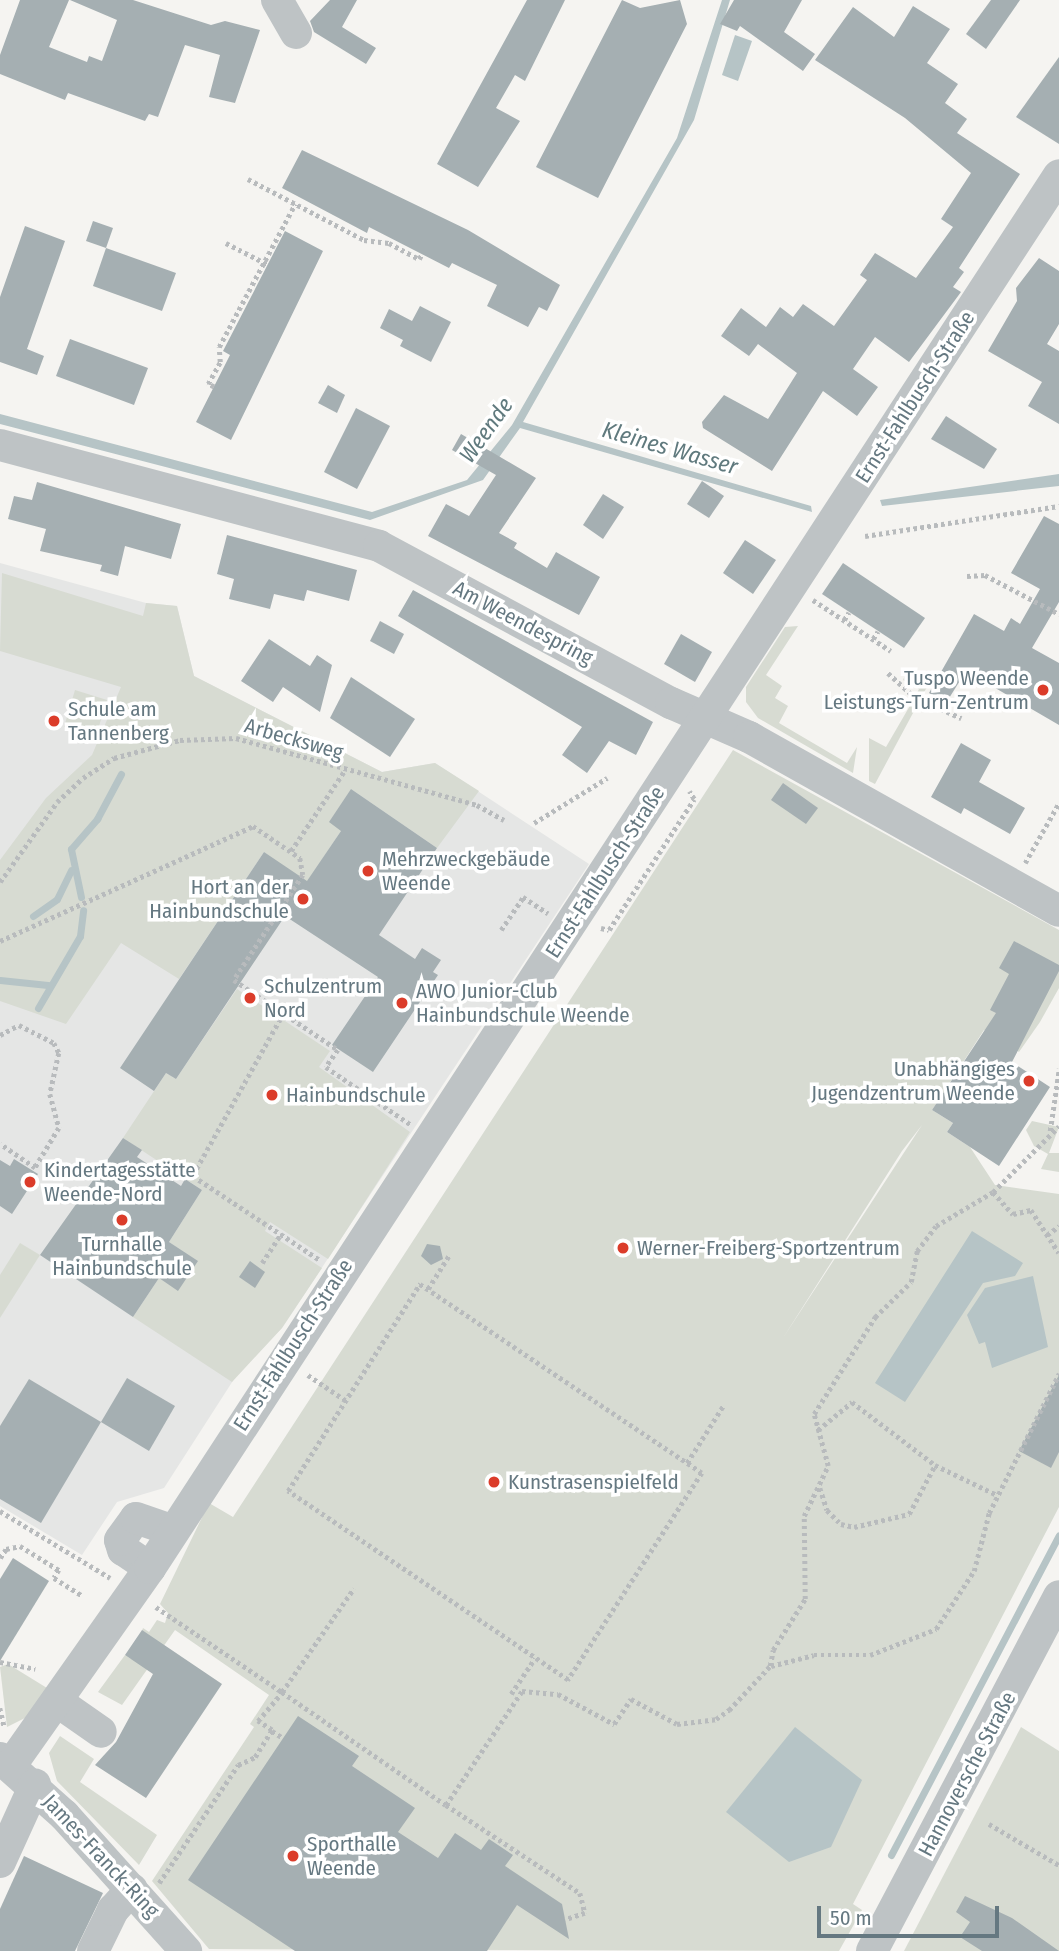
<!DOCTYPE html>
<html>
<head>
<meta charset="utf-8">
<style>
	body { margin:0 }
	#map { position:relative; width:1059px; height:1951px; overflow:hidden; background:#f5f4f1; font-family:"Fira Sans Condensed",sans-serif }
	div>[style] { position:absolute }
	.built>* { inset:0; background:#e5e6e5 }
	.green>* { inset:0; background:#d7dbd2 }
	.water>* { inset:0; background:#b6c4c6 }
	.stream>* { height:7px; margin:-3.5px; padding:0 3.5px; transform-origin:3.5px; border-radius:3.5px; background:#b6c4c6 }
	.building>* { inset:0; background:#a5afb2 }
	.path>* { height:4.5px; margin-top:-2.25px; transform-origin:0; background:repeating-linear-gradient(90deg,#b8bbbd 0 3.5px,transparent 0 7px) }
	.minor>* { height:32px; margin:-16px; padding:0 16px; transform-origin:16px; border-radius:16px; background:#bec3c5 }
	.dots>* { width:19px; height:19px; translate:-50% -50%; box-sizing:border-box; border:4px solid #fff; border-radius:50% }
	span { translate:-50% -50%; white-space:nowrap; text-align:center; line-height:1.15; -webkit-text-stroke:7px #fff; paint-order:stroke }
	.street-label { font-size:21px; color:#657881 }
	.poi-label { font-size:21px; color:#657881 }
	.right { translate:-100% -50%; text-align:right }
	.left { translate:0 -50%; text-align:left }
	.water-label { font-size:23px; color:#607a7e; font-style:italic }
	.scale { position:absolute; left:817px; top:1906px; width:182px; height:32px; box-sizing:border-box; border:4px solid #657881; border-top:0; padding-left:9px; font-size:21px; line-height:24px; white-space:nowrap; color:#657881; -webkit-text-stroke:5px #fff; paint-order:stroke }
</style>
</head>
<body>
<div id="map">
	<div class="built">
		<i style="clip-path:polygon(0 563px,146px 603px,177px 606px,194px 676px,382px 772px,435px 763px,589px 864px,282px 1328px,236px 1376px,164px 1488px,117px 1502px,82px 1555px,0 1506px)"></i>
	</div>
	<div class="green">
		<i style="clip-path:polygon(2px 573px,143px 616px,146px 603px,177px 606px,194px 676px,382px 772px,435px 763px,479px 791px,437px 848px,351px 789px,341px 831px,299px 894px,264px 852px,179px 979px,121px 943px,66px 1024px,0 1001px,0 860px,46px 798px,92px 755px,121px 687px,0 651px)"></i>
		<i style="clip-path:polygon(798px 626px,766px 675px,782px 686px,775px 698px,788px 706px,779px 723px,847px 763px,857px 747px,853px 773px,758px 718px,746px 702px,746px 687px,785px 627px)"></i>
		<i style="clip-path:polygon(907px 671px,928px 685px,875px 784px,869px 781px,869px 738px,886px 747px,915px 697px,919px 689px,903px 680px)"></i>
		<i style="clip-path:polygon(75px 690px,107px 700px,96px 736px,64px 727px)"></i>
		<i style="clip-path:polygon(evenodd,733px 750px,1059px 930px,1059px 988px,1040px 1022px,1019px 1052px,984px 1030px,932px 1110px,953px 1123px,947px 1132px,970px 1147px,995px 1185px,1059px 1194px,1059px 1507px,853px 1904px,862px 1910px,839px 1951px,209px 1949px,152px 1881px,254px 1727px,250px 1724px,269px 1695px,175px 1630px,122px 1705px,98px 1692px,125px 1655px,131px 1659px,143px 1628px,149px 1632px,157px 1620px,165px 1623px,168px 1613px,160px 1604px,209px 1503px,233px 1517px,733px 750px,922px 1125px,783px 1338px,902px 1151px,922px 1125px)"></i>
		<i style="clip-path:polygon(237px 989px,330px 1051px,319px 1067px,410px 1132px,328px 1259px,270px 1222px,265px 1231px,322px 1268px,282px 1328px,232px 1382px,133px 1317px,159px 1278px,178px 1290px,197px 1261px,169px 1242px,202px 1190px,123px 1138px,166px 1073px,176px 1079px)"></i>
		<i style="clip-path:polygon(1032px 1121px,1059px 1127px,1049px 1153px,1059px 1153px,1059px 1172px,1041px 1169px,1048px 1154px,1034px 1146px,1026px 1130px)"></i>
		<i style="clip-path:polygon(20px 1243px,40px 1255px,0 1318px,0 1275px)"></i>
		<i style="clip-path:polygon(8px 1664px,47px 1688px,27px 1717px,7px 1727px,0 1667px)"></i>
		<i style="clip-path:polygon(1021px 1727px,1059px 1751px,1059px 1951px,904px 1951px)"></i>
		<i style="clip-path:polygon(60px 1736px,94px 1759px,80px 1782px,157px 1835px,139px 1865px,57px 1781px,49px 1753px)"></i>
	</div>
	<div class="water">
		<i style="clip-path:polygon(722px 0,730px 0,694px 120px,523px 422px,811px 506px,812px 512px,520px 428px,483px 480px,370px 520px,0 424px,0 414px,372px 512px,467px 480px,512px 425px,677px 138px)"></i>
		<i style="clip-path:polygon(735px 35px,752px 41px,738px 81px,722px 75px)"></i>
		<i style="clip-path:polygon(1059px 474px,1059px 486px,882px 506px,880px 500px)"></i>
		<i style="clip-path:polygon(972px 1231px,1023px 1263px,1015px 1276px,983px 1283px,905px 1402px,875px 1383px)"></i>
		<i style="clip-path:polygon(1033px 1276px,1048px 1347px,992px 1368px,985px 1342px,979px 1344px,967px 1315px,985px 1288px)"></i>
		<i style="clip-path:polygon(795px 1727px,862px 1780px,831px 1847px,789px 1862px,726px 1812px)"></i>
	</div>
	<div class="stream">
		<i style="left:81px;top:897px;width:49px;rotate:-101.8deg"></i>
		<i style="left:71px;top:849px;width:40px;rotate:-49deg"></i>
		<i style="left:97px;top:819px;width:51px;rotate:-61.9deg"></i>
		<i style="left:33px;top:916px;width:29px;rotate:-35deg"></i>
		<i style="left:57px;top:899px;width:32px;rotate:-64deg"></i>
		<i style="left:0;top:980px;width:48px;rotate:5.9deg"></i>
		<i style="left:38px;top:1008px;width:83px;rotate:-59.7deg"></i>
		<i style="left:80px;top:936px;width:26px;rotate:-83deg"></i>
		<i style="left:891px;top:1855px;width:361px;rotate:-62.3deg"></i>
	</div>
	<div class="building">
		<i style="clip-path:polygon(20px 0,69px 0,49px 47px,87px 62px,89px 56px,102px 61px,117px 20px,70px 0,133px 0,211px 25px,225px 21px,260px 30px,235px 103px,209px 97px,220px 55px,185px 45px,158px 117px,149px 114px,145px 121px,68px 93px,65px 100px,0 74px,0 55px)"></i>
		<i style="clip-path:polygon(330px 0,357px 0,342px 27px,376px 48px,366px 64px,314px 32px,310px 21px)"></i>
		<i style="clip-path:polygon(527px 0,565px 0,525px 81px,515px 75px,496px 108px,520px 121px,478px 187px,437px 164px)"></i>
		<i style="clip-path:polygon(622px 0,640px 8px,680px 0,687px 24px,598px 198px,536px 167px)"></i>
		<i style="clip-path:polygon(734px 0,802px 0,784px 32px,815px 54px,803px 71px,740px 26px,737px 31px,720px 24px)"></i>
		<i style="clip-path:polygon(991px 0,1020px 0,986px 49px,966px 34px)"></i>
		<i style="clip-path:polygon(913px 6px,950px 29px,927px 63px,958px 84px,945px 103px,967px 119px,957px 133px,1020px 174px,959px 268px,964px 272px,953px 287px,961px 292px,909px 362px,875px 337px,853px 369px,878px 387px,857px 416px,823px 391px,772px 471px,703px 428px,702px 422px,724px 395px,768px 419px,797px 373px,758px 344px,749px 356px,721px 336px,741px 308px,766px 327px,780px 307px,793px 317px,803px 304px,834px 326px,867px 280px,860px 275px,875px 253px,916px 278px,953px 227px,941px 219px,971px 173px,905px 118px,815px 60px,853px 7px,894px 37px)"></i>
		<i style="clip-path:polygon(1059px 57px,1059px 144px,1016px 117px)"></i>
		<i style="clip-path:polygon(302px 150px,468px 230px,560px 285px,547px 311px,539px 307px,528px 327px,487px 306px,497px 285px,452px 263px,449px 268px,369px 227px,367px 233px,282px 188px)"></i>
		<i style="clip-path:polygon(93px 221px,113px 228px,106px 248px,86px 241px)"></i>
		<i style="clip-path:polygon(25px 226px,65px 241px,27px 349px,44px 356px,37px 375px,0 362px,0 297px)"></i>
		<i style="clip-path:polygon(285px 231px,323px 251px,231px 440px,196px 422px,230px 355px,223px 351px)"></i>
		<i style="clip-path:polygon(106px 248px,176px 273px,162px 311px,93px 286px)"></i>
		<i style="clip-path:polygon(1039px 258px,1059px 271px,1059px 324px,1047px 344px,1059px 351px,1059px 424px,1028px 406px,1042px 382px,988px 351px,1017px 301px,1016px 288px)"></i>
		<i style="clip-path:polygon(420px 306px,451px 322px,431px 362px,400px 346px,403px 340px,380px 328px,389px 309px,412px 321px)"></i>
		<i style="clip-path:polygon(70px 339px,148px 368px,134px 405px,56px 376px)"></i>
		<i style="clip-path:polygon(328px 385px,345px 395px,337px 413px,318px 403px)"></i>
		<i style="clip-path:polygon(356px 408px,390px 426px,357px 489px,324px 472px)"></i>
		<i style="clip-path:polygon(946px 416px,997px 449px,984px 469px,931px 439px)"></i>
		<i style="clip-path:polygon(461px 434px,536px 478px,499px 533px,517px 543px,514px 548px,547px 568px,556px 552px,600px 577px,579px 615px,428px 536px,446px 504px,469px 516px,496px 475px,452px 450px)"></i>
		<i style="clip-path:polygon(702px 481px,724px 496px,709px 518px,687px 504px)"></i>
		<i style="clip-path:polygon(37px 482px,181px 524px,171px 559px,125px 546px,118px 576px,100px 571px,102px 565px,40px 551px,46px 529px,8px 519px,14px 496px,32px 500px)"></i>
		<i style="clip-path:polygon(603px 494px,624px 507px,603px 539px,583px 525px)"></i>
		<i style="clip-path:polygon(1044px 516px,1059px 524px,1059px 602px,1032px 648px,1059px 663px,1059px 725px,966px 671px,946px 703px,929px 693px,974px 614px,1004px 631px,1011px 618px,1020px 624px,1040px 589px,1011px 573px)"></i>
		<i style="clip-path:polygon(227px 535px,357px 570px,349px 601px,307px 590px,304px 601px,274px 594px,270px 609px,229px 599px,234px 579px,217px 574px)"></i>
		<i style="clip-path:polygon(745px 540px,776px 560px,753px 594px,723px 573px)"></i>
		<i style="clip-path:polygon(843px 563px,925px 618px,904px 648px,822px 594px)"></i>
		<i style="clip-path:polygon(413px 590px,653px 722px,636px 755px,609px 741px,587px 773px,562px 755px,582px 727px,398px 616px)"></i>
		<i style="clip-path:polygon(380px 621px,404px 634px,394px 654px,370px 641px)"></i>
		<i style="clip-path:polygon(681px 634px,712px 652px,695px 682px,664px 664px)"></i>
		<i style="clip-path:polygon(269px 639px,310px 666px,317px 655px,332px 665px,320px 712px,283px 687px,273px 702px,241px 681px)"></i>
		<i style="clip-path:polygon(351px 677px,415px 719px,390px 757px,330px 718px)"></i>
		<i style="clip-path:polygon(961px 743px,991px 760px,979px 782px,1025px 808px,1010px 834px,964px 808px,961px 814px,931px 797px)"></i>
		<i style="clip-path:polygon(783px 783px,818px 808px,806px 824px,771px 800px)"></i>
		<i style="clip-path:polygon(351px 789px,437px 848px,379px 935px,415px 959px,422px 948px,441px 960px,433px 972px,438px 975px,373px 1072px,332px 1045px,378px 977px,285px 916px,176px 1079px,166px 1073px,154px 1091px,120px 1068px,264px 852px,307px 881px,341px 831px,329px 822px)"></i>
		<i style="clip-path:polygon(1014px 941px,1059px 965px,1059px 971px,1012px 1062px,1050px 1087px,999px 1166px,947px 1132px,953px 1123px,932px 1110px,996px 1013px,990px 1010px,1009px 974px,999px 968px)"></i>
		<i style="clip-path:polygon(123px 1138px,142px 1150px,137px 1157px,181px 1186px,185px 1179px,202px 1190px,169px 1242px,198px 1261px,178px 1291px,159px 1278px,133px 1317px,40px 1255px)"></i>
		<i style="clip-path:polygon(14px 1159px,38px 1174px,12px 1214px,0 1206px,0 1160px,10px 1166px)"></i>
		<i style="clip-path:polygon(427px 1244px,440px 1246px,443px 1259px,431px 1265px,421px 1256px)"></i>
		<i style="clip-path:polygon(250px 1261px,265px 1272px,255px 1288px,239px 1277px)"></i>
		<i style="clip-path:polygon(1059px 1375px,1059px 1452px,1051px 1468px,1019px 1451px)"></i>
		<i style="clip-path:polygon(127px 1378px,175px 1406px,149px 1451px,101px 1422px)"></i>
		<i style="clip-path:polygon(29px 1379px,101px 1422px,41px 1523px,0 1499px,0 1426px)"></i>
		<i style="clip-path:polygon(13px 1558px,49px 1581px,0 1661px,0 1579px)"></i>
		<i style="clip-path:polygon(142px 1630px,222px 1684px,146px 1798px,95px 1765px,116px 1742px,153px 1674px,125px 1655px)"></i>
		<i style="clip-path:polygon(298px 1716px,359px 1756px,352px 1766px,415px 1808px,398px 1832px,438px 1858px,455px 1833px,481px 1850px,489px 1839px,513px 1855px,505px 1866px,562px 1904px,569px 1939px,517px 1905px,487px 1951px,295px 1951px,188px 1880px)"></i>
		<i style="clip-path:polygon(24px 1856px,103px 1893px,75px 1951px,0 1951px,0 1909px)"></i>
		<i style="clip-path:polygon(965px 1896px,1012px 1918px,1059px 1951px,982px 1951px,960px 1937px,970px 1922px,956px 1912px)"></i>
	</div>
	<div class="path">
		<i style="left:248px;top:179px;width:131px;rotate:27.7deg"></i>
		<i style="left:364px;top:240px;width:25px;rotate:7deg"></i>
		<i style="left:389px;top:243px;width:34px;rotate:28deg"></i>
		<i style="left:419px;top:259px;width:6px;rotate:-59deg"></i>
		<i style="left:226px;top:243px;width:46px;rotate:27.1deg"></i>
		<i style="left:214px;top:387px;width:7px;rotate:-153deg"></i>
		<i style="left:208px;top:384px;width:25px;rotate:-61deg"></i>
		<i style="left:220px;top:362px;width:15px;rotate:-94deg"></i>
		<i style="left:219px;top:347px;width:162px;rotate:-62deg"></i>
		<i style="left:865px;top:536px;width:196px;rotate:-8.8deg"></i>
		<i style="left:967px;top:576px;width:18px;rotate:-3deg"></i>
		<i style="left:985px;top:575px;width:84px;rotate:27.8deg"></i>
		<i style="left:813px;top:600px;width:93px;rotate:33.2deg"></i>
		<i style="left:844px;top:620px;width:9px;rotate:-58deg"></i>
		<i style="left:873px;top:639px;width:9px;rotate:-58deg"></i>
		<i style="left:888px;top:673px;width:36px;rotate:42deg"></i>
		<i style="left:915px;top:697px;width:51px;rotate:24.5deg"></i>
		<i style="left:534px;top:823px;width:86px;rotate:-31.7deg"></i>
		<i style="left:291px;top:851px;width:97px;rotate:-56.3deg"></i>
		<i style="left:1025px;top:863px;width:69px;rotate:-60.5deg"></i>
		<i style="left:0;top:882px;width:98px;rotate:-54.5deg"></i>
		<i style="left:57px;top:802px;width:35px;rotate:-43deg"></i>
		<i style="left:83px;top:778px;width:37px;rotate:-33deg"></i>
		<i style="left:114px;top:758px;width:68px;rotate:-15.3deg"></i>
		<i style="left:180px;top:740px;width:56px;rotate:-2deg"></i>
		<i style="left:236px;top:738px;width:250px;rotate:15.5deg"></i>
		<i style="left:477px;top:805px;width:31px;rotate:29deg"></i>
		<i style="left:601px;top:928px;width:8px;rotate:14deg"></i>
		<i style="left:609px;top:930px;width:156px;rotate:-57deg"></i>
		<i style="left:694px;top:799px;width:9px;rotate:-122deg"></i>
		<i style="left:501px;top:930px;width:40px;rotate:-56deg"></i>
		<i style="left:523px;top:897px;width:30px;rotate:33deg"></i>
		<i style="left:0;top:941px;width:278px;rotate:-24.4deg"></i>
		<i style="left:253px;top:826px;width:57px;rotate:34.2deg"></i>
		<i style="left:300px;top:858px;width:17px;rotate:80deg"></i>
		<i style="left:303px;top:875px;width:126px;rotate:123.3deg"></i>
		<i style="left:234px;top:980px;width:125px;rotate:33.9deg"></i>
		<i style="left:338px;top:1050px;width:21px;rotate:125deg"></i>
		<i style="left:326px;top:1067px;width:102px;rotate:34.2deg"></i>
		<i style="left:284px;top:1013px;width:187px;rotate:119.2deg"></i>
		<i style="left:193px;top:1176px;width:152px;rotate:33.5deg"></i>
		<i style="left:0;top:1035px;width:21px;rotate:-28deg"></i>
		<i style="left:19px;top:1025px;width:39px;rotate:27deg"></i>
		<i style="left:54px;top:1043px;width:11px;rotate:63deg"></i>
		<i style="left:59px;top:1053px;width:42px;rotate:102.4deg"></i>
		<i style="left:50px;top:1094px;width:35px;rotate:75deg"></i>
		<i style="left:59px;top:1128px;width:47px;rotate:121deg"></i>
		<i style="left:35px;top:1168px;width:42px;rotate:-145.6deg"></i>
		<i style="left:1050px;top:1131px;width:63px;rotate:-81.7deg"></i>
		<i style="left:993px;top:1192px;width:30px;rotate:48deg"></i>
		<i style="left:1013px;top:1214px;width:18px;rotate:-13deg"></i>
		<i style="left:1031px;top:1210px;width:51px;rotate:56.9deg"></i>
		<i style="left:1047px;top:1235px;width:15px;rotate:-37deg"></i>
		<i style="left:262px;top:1263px;width:35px;rotate:-57deg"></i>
		<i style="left:420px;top:1284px;width:339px;rotate:33.8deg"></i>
		<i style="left:702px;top:1473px;width:247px;rotate:122.9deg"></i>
		<i style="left:568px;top:1680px;width:338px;rotate:-146deg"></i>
		<i style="left:288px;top:1491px;width:246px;rotate:-57.5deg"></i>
		<i style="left:428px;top:1289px;width:39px;rotate:-58deg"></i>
		<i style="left:308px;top:1375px;width:45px;rotate:34deg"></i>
		<i style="left:818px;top:1430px;width:44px;rotate:-39.5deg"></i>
		<i style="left:852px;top:1402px;width:104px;rotate:37.2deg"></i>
		<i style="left:687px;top:1463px;width:67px;rotate:-57.7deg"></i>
		<i style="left:820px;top:1488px;width:23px;rotate:72deg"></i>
		<i style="left:827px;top:1510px;width:20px;rotate:45deg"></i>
		<i style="left:841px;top:1524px;width:13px;rotate:13deg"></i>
		<i style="left:854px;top:1527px;width:57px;rotate:-13.3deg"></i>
		<i style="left:909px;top:1514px;width:55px;rotate:-62deg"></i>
		<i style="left:935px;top:1465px;width:69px;rotate:25.8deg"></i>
		<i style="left:0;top:1511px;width:129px;rotate:31.3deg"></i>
		<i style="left:0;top:1558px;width:11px;rotate:-56deg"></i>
		<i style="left:6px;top:1549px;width:14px;rotate:-12deg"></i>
		<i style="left:20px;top:1546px;width:46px;rotate:31.6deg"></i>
		<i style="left:59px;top:1570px;width:9px;rotate:122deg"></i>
		<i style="left:54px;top:1578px;width:32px;rotate:32deg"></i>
		<i style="left:156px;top:1607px;width:152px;rotate:34deg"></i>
		<i style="left:282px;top:1692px;width:126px;rotate:-55.3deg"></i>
		<i style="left:0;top:1662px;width:36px;rotate:11deg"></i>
		<i style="left:771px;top:1666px;width:44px;rotate:-14.3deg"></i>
		<i style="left:814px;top:1655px;width:56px"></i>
		<i style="left:870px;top:1655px;width:71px;rotate:-21.5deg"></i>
		<i style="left:936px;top:1629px;width:69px;rotate:-56.8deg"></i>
		<i style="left:974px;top:1571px;width:60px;rotate:-75.5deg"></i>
		<i style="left:989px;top:1513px;width:156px;rotate:-63.3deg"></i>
		<i style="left:511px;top:1694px;width:43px;rotate:-56.3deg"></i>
		<i style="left:0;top:1708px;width:18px;rotate:77deg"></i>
		<i style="left:272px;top:1731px;width:13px;rotate:32deg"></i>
		<i style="left:446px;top:1805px;width:160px;rotate:33.3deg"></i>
		<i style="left:580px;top:1893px;width:21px;rotate:76deg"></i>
		<i style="left:585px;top:1913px;width:21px;rotate:161deg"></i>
		<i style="left:989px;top:1824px;width:81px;rotate:30.4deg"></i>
		<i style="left:159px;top:1883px;width:142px;rotate:-56.2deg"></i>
		<i style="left:238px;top:1765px;width:19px;rotate:-25deg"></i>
		<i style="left:255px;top:1757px;width:32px;rotate:-58deg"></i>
		<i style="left:272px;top:1730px;width:17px;rotate:-147deg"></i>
		<i style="left:258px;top:1721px;width:38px;rotate:-50deg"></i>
		<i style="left:282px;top:1692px;width:199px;rotate:34.6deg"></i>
		<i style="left:446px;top:1805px;width:137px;rotate:-56.3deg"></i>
		<i style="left:522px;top:1691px;width:36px;rotate:5deg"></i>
		<i style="left:558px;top:1694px;width:64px;rotate:28.2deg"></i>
		<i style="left:614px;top:1724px;width:30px;rotate:-56deg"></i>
		<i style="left:631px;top:1699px;width:52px;rotate:28.5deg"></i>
		<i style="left:677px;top:1724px;width:39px;rotate:-7deg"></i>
		<i style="left:716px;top:1719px;width:16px;rotate:-35deg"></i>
		<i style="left:729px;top:1710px;width:60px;rotate:-47deg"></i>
		<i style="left:770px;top:1666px;width:16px;rotate:-79deg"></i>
		<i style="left:773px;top:1650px;width:60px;rotate:-57.9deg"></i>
		<i style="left:805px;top:1599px;width:83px;rotate:-90.7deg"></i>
		<i style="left:804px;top:1516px;width:55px;rotate:-64.4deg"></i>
		<i style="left:828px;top:1466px;width:54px;rotate:-105.1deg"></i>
		<i style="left:814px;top:1414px;width:115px;rotate:-57.8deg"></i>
		<i style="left:875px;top:1317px;width:50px;rotate:-44.2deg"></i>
		<i style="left:911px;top:1282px;width:32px;rotate:-79deg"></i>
		<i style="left:917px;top:1251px;width:31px;rotate:-53deg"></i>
		<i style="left:936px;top:1226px;width:66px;rotate:-30.8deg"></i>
		<i style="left:993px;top:1192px;width:93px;rotate:-45deg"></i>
	</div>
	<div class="minor">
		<i style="left:277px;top:0;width:38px;rotate:60deg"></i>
		<i style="left:0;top:445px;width:392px;rotate:14.9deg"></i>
		<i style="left:379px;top:546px;width:332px;rotate:28.3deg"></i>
		<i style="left:671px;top:703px;width:85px;rotate:23.6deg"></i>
		<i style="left:749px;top:737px;width:355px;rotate:29.3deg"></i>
		<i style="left:150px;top:1568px;width:32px;rotate:-146deg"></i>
		<i style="left:123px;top:1550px;width:10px;rotate:-107deg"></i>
		<i style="left:120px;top:1540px;width:27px;rotate:-54deg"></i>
		<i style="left:136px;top:1518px;width:39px;rotate:19deg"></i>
		<i style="left:58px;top:1702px;width:52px;rotate:34.9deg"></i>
		<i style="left:0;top:1758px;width:86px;rotate:41.7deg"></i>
		<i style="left:64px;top:1815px;width:183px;rotate:48.1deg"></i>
		<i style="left:11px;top:1765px;width:241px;rotate:-54.8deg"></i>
		<i style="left:150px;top:1568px;width:1663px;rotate:-56.87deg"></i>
		<i style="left:0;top:1862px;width:85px;rotate:-65.6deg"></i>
		<i style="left:93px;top:1951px;width:46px;rotate:-64deg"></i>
		<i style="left:113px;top:1910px;width:28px;rotate:-48deg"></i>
		<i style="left:872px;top:1951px;width:401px;rotate:-62.2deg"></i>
	</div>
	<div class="dots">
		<i style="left:1043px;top:690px;background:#db3c2a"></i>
		<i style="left:54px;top:721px;background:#db3c2a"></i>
		<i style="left:368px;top:871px;background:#db3c2a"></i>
		<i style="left:303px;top:899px;background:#db3c2a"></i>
		<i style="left:250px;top:998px;background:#db3c2a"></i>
		<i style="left:402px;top:1003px;background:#db3c2a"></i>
		<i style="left:1029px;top:1081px;background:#db3c2a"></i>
		<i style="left:272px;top:1095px;background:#db3c2a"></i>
		<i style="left:30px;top:1182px;background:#db3c2a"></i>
		<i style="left:122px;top:1220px;background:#db3c2a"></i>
		<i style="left:623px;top:1248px;background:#db3c2a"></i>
		<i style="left:494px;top:1482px;background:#db3c2a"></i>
		<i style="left:293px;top:1856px;background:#db3c2a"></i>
	</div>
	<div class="street-label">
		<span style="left:915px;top:397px;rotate:-57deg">Ernst-Fahlbusch-Straße</span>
		<span style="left:523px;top:623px;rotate:28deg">Am Weendespring</span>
		<span style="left:294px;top:739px;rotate:16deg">Arbecksweg</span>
		<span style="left:605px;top:872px;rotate:-57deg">Ernst-Fahlbusch-Straße</span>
		<span style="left:293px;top:1345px;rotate:-57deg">Ernst-Fahlbusch-Straße</span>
		<span style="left:967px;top:1774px;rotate:-62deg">Hannoversche Straße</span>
		<span style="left:101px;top:1856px;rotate:47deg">James-Franck-Ring</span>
	</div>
	<div class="poi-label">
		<span class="right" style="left:1029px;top:690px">Tuspo Weende<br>Leistungs-Turn-Zentrum</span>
		<span class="left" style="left:68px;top:721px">Schule am<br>Tannenberg</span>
		<span class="left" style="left:382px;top:871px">Mehrzweckgebäude<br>Weende</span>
		<span class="right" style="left:289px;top:899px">Hort an der<br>Hainbundschule</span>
		<span class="left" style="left:264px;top:998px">Schulzentrum<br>Nord</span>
		<span class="left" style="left:416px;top:1003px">AWO Junior-Club<br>Hainbundschule Weende</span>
		<span class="right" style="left:1015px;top:1081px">Unabhängiges<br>Jugendzentrum Weende</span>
		<span class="left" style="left:286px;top:1095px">Hainbundschule</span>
		<span class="left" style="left:44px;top:1182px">Kindertagesstätte<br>Weende-Nord</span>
		<span style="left:122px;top:1256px">Turnhalle<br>Hainbundschule</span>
		<span class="left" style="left:637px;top:1248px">Werner-Freiberg-Sportzentrum</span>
		<span class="left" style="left:508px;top:1482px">Kunstrasenspielfeld</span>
		<span class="left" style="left:307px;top:1856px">Sporthalle<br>Weende</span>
	</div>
	<div class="water-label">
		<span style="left:486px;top:430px;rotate:-54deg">Weende</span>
		<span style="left:670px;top:448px;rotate:16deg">Kleines Wasser</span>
	</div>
	<div class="scale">50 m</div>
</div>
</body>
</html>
